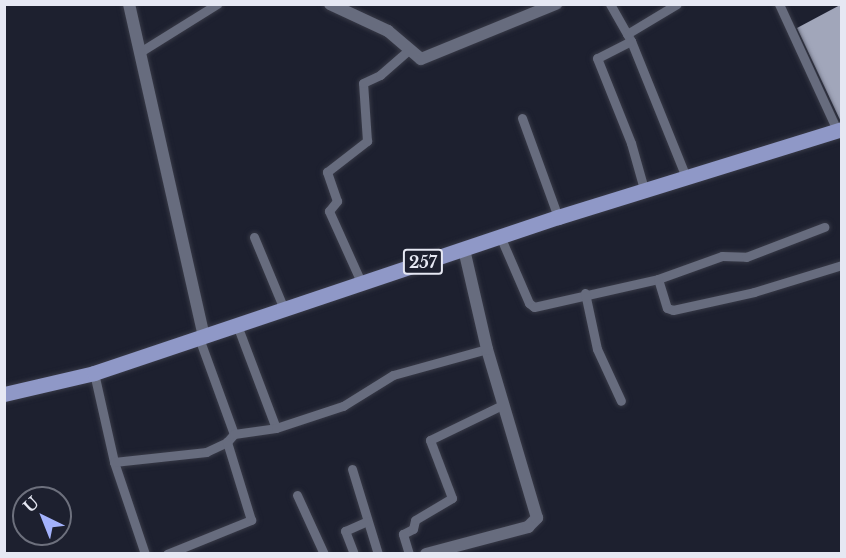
<!DOCTYPE html>
<html>
<head>
<meta charset="utf-8">
<style>
	body { margin:0 }
	#map { position:relative; width:846px; height:558px; overflow:hidden; background:#1d202f; font-family:"Libre Baskerville",serif }
	div>[style] { position:absolute }
	.building>* { inset:0; background:#a1a6ba }
	.roads { filter:drop-shadow(0 0 2px #383a47) drop-shadow(0 0 2px #383a47) }
	.minor>* { height:9px; margin:-4.5px; padding:0 4.5px; transform-origin:4.5px; border-radius:4.5px; background:#676c7e }
	.tertiary>* { height:12px; margin:-6px; padding:0 6px; transform-origin:6px; border-radius:6px; background:#676c7e }
	.primary>* { height:15px; margin:-7.5px; padding:0 7.5px; transform-origin:7.5px; border-radius:7.5px; background:#8f98c7 }
	span { translate:-50% -50%; white-space:nowrap; text-align:center; line-height:1.15; -webkit-text-stroke:6px #1d202f; paint-order:stroke }
	.shield-label span { padding:2px 4px; background:#1d202f; border:2px solid; border-radius:4px; -webkit-text-stroke-width:0 }
	.shield-label { font-size:16px; color:#e6e8f3; font-weight:700 }
	.frame { position:absolute; inset:0; border:6px solid #e6e8f3; pointer-events:none }
	.north { position:absolute; left:12px; top:486px; width:60px; height:60px; box-sizing:border-box; background:#1d202f; border:2px solid #6d707d; border-radius:50%; rotate:317deg; font-size:16px; font-weight:700; line-height:24px; text-align:center; color:#e6e8f3 }
	.north::after { content:''; display:block; margin:auto; width:21px; height:27px; background:#a3b2fc; clip-path:polygon(50% 0,100% 100%,50% 72%,0 100%) }
</style>
</head>
<body>
<div id="map">
	<div class="building">
		<i style="clip-path:polygon(842px 4px,842px 120px,840px 120px,797px 28px)"></i>
	</div>
	<div class="roads">
		<div class="minor">
			<i style="left:610px;top:4px;width:43px;rotate:60.4deg"></i>
			<i style="left:631px;top:41px;width:147px;rotate:68deg"></i>
			<i style="left:779px;top:4px;width:139px;rotate:65.3deg"></i>
			<i style="left:627px;top:34px;width:58px;rotate:-31deg"></i>
			<i style="left:631px;top:41px;width:38px;rotate:153deg"></i>
			<i style="left:597px;top:58px;width:92px;rotate:68.2deg"></i>
			<i style="left:631px;top:143px;width:48px;rotate:74.2deg"></i>
			<i style="left:140px;top:52px;width:91px;rotate:-31.9deg"></i>
			<i style="left:522px;top:118px;width:105px;rotate:70deg"></i>
			<i style="left:500px;top:236px;width:73px;rotate:66.6deg"></i>
			<i style="left:529px;top:303px;width:6px;rotate:39deg"></i>
			<i style="left:534px;top:307px;width:127px;rotate:-12.7deg"></i>
			<i style="left:658px;top:279px;width:68px;rotate:-19.8deg"></i>
			<i style="left:722px;top:256px;width:24px;rotate:2deg"></i>
			<i style="left:746px;top:257px;width:84px;rotate:-21deg"></i>
			<i style="left:254px;top:237px;width:78px;rotate:67.4deg"></i>
			<i style="left:658px;top:279px;width:30px;rotate:73deg"></i>
			<i style="left:667px;top:308px;width:6px;rotate:18deg"></i>
			<i style="left:673px;top:310px;width:83px;rotate:-12.5deg"></i>
			<i style="left:754px;top:292px;width:92px;rotate:-17.1deg"></i>
			<i style="left:361px;top:282px;width:78px;rotate:-114.3deg"></i>
			<i style="left:329px;top:211px;width:13px;rotate:-51deg"></i>
			<i style="left:337px;top:201px;width:31px;rotate:-109deg"></i>
			<i style="left:327px;top:172px;width:51px;rotate:-37.8deg"></i>
			<i style="left:367px;top:141px;width:58px;rotate:-93.9deg"></i>
			<i style="left:363px;top:83px;width:19px;rotate:-25deg"></i>
			<i style="left:380px;top:75px;width:37px;rotate:-41deg"></i>
			<i style="left:585px;top:293px;width:57px;rotate:77.9deg"></i>
			<i style="left:597px;top:349px;width:57px;rotate:65.2deg"></i>
			<i style="left:237px;top:325px;width:110px;rotate:69.3deg"></i>
			<i style="left:199px;top:338px;width:102px;rotate:70deg"></i>
			<i style="left:94px;top:373px;width:91px;rotate:77.3deg"></i>
			<i style="left:114px;top:462px;width:97px;rotate:71.4deg"></i>
			<i style="left:114px;top:462px;width:93px;rotate:-6.2deg"></i>
			<i style="left:206px;top:452px;width:23px;rotate:-25deg"></i>
			<i style="left:227px;top:442px;width:11px;rotate:-49deg"></i>
			<i style="left:234px;top:434px;width:42px;rotate:-8.1deg"></i>
			<i style="left:276px;top:428px;width:71px;rotate:-18.2deg"></i>
			<i style="left:343px;top:406px;width:59px;rotate:-31.8deg"></i>
			<i style="left:393px;top:375px;width:98px;rotate:-15.5deg"></i>
			<i style="left:352px;top:469px;width:89px;rotate:73deg"></i>
			<i style="left:297px;top:495px;width:65px;rotate:65.4deg"></i>
			<i style="left:167px;top:554px;width:91px;rotate:-22deg"></i>
			<i style="left:251px;top:520px;width:82px;rotate:-107.1deg"></i>
			<i style="left:354px;top:554px;width:25px;rotate:-111deg"></i>
			<i style="left:345px;top:531px;width:24px;rotate:-24deg"></i>
			<i style="left:409px;top:554px;width:21px;rotate:-107deg"></i>
			<i style="left:403px;top:534px;width:11px;rotate:-27deg"></i>
			<i style="left:413px;top:529px;width:9px;rotate:-77deg"></i>
			<i style="left:415px;top:520px;width:43px;rotate:-30.7deg"></i>
			<i style="left:452px;top:498px;width:62px;rotate:-110.8deg"></i>
			<i style="left:430px;top:440px;width:82px;rotate:-25.9deg"></i>
		</div>
		<div class="tertiary">
			<i style="left:129px;top:4px;width:340px;rotate:77.3deg"></i>
			<i style="left:330px;top:4px;width:64px;rotate:25deg"></i>
			<i style="left:388px;top:31px;width:43px;rotate:40.3deg"></i>
			<i style="left:421px;top:59px;width:146px;rotate:-22.2deg"></i>
			<i style="left:426px;top:554px;width:106px;rotate:-14.8deg"></i>
			<i style="left:528px;top:527px;width:13px;rotate:-45deg"></i>
			<i style="left:537px;top:518px;width:176px;rotate:-106.5deg"></i>
			<i style="left:487px;top:349px;width:103px;rotate:-103deg"></i>
		</div>
		<div class="primary">
			<i style="left:4px;top:394px;width:92px;rotate:-13.1deg"></i>
			<i style="left:94px;top:373px;width:490px;rotate:-18.6deg"></i>
			<i style="left:558px;top:217px;width:297px;rotate:-17.2deg"></i>
		</div>
	</div>
	<div class="shield-label">
		<span style="left:423px;top:262px">257</span>
	</div>
	<div class="frame"></div>
	<div class="north">U</div>
</div>
</body>
</html>
